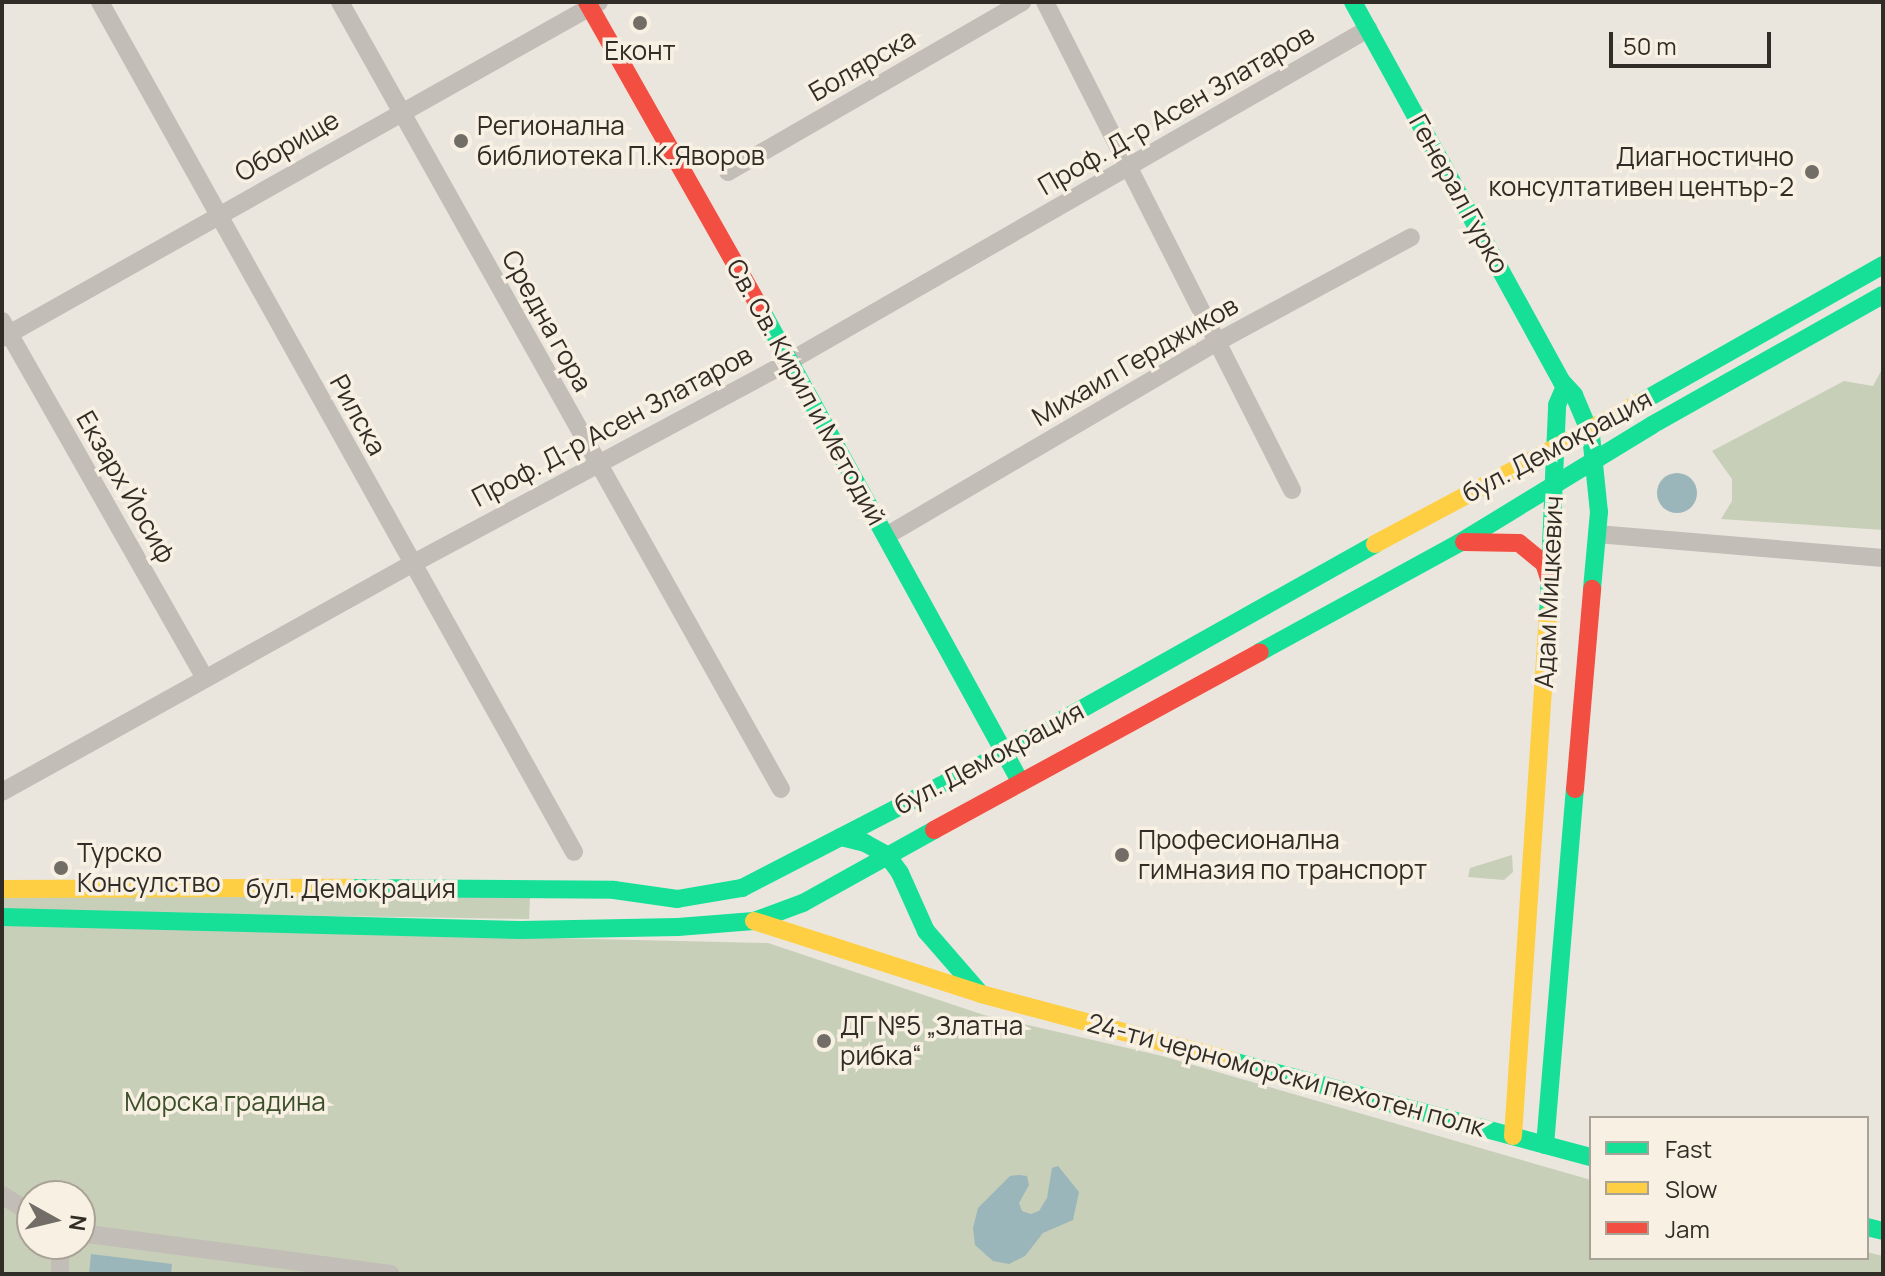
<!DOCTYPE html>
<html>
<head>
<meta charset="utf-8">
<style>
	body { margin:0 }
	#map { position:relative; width:1885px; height:1276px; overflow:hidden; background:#eae6dd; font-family:Manrope,sans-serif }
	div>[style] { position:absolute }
	.green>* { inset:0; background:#c7cfb8 }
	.water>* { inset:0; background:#9ab6ba }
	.round { border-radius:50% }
	.street>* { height:18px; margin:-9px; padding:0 9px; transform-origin:9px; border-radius:9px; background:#c2bdb6 }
	.fast>* { height:18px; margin:-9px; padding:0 9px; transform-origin:9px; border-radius:9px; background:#16e098 }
	.slow>* { height:18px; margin:-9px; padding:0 9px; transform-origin:9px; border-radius:9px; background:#ffcf43 }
	.jam>* { height:18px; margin:-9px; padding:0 9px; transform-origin:9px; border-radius:9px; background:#f24e42 }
	.dots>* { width:22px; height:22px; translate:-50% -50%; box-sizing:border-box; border:4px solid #f8f1e3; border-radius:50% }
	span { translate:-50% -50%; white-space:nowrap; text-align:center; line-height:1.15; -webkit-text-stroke:7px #f8f1e3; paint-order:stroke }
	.poi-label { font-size:26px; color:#322c26 }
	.left { translate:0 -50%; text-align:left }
	.right { translate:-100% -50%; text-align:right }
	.street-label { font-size:26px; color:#322c26 }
	.park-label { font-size:26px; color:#3c4f2b }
	.frame { position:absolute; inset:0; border:4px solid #322c26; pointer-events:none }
	.legend { position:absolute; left:1589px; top:1116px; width:280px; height:144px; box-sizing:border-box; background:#f8f1e3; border:2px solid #a9a297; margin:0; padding:10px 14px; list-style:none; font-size:24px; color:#322c26 }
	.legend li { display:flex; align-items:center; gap:16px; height:40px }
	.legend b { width:40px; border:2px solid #a9a297 }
	.north { position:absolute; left:16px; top:1180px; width:80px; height:80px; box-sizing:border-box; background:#f8f1e3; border:2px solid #a9a297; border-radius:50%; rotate:98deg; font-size:22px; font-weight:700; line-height:32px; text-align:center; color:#322c26 }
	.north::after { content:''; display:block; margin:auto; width:28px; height:36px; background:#726d66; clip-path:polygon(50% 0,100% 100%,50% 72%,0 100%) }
	.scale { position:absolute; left:1609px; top:32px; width:162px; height:36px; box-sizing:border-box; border:4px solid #322c26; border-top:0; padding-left:10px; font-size:24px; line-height:28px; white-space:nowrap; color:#322c26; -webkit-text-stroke:6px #f8f1e3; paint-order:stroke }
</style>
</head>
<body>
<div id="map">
	<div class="green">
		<i style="clip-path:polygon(1883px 367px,1883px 530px,1721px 519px,1732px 501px,1732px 479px,1712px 451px,1844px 381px,1873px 386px)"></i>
		<i style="clip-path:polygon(1512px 855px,1513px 872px,1504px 880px,1468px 877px,1470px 868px)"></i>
		<i style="clip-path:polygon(2px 895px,530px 897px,529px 919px,2px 911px)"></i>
		<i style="clip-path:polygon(evenodd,2px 925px,768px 943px,984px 1015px,1162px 1056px,1591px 1180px,1591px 1258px,1867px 1258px,1867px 1252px,1883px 1256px,1883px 1274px,2px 1274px,2px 925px,32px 1196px,80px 1196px,80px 1244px,32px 1244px,32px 1196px)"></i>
	</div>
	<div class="water">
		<i class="round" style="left:1657px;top:473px;width:40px;height:40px"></i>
		<i style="clip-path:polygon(1058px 1166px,1079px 1192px,1073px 1220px,1043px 1233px,1025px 1256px,1009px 1264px,993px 1261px,975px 1245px,973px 1228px,978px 1208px,1010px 1176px,1019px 1175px,1027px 1176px,1029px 1185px,1019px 1203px,1022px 1211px,1031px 1214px,1039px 1211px,1047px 1198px,1052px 1168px)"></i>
		<i style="clip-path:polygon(91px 1254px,172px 1264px,171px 1274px,89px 1274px)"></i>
	</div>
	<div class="street">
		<i style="left:100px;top:2px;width:973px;rotate:60.85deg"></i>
		<i style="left:340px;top:2px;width:902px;rotate:60.74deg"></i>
		<i style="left:1045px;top:2px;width:547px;rotate:63.15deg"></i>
		<i style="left:728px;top:172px;width:340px;rotate:-30deg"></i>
		<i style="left:2px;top:321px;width:411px;rotate:60.4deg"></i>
		<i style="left:2px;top:338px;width:685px;rotate:-29.37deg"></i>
		<i style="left:1597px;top:534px;width:287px;rotate:4.8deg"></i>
		<i style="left:886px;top:536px;width:386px;rotate:-30.4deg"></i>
		<i style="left:1219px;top:341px;width:218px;rotate:-28.4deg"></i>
		<i style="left:2px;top:792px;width:469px;rotate:-29.1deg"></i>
		<i style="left:412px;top:564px;width:429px;rotate:-28.2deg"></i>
		<i style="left:790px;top:361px;width:667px;rotate:-29.87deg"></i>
		<i style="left:2px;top:1195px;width:36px;rotate:32deg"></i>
		<i style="left:80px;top:1233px;width:313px;rotate:7.5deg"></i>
		<i style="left:60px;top:1274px;width:30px;rotate:-90deg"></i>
	</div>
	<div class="fast">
		<i style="left:1353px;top:2px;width:434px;rotate:61.2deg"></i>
		<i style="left:1562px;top:382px;width:18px;rotate:47deg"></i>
		<i style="left:1574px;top:395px;width:43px;rotate:67deg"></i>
		<i style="left:1591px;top:435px;width:77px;rotate:84.1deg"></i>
		<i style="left:1599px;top:512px;width:77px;rotate:95.2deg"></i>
		<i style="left:758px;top:304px;width:546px;rotate:61.23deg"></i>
		<i style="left:1641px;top:402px;width:278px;rotate:-29.5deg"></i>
		<i style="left:1548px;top:615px;width:210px;rotate:-87.5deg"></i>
		<i style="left:1557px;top:405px;width:21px;rotate:-67deg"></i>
		<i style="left:1260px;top:652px;width:227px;rotate:-28.7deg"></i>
		<i style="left:1459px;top:543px;width:226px;rotate:-31.4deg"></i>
		<i style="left:1652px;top:425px;width:265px;rotate:-29.4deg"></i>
		<i style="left:841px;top:837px;width:25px;rotate:14deg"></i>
		<i style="left:865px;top:843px;width:25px;rotate:29deg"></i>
		<i style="left:887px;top:855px;width:22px;rotate:54deg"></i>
		<i style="left:900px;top:873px;width:64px;rotate:65.9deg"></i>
		<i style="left:926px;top:931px;width:81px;rotate:49deg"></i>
		<i style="left:350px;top:888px;width:264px;rotate:0.4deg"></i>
		<i style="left:614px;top:890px;width:64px;rotate:8.1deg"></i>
		<i style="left:677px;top:899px;width:66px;rotate:-9.6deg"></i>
		<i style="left:742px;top:888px;width:296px;rotate:-27.3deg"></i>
		<i style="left:1005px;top:752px;width:424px;rotate:-29.3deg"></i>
		<i style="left:2px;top:917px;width:519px;rotate:1.43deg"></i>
		<i style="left:521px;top:930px;width:157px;rotate:-1.1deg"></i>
		<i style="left:678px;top:927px;width:76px;rotate:-4.5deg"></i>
		<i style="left:754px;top:921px;width:52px;rotate:-20.2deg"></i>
		<i style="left:803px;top:903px;width:150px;rotate:-29.1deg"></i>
		<i style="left:1232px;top:1061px;width:372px;rotate:15deg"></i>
		<i style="left:1545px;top:1145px;width:357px;rotate:-85.2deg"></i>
		<i style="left:1867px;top:1227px;width:16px;rotate:14deg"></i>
	</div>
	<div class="slow">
		<i style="left:1375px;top:544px;width:302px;rotate:-28.1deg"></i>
		<i style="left:2px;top:889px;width:348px;rotate:-0.2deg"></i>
		<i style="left:754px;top:921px;width:238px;rotate:17.8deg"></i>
		<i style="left:981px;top:994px;width:260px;rotate:14.9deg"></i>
		<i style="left:1513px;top:1136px;width:522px;rotate:-86.16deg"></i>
	</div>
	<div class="jam">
		<i style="left:587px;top:2px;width:347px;rotate:60.5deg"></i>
		<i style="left:1464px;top:542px;width:55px;rotate:1deg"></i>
		<i style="left:1519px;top:543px;width:32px;rotate:39deg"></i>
		<i style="left:1544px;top:563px;width:20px;rotate:72deg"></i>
		<i style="left:1575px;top:789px;width:201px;rotate:-85.1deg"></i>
		<i style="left:934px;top:830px;width:371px;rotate:-28.6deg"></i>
	</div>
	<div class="dots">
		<i style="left:640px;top:23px;background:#726d66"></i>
		<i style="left:461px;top:141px;background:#726d66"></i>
		<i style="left:1812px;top:172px;background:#726d66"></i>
		<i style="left:1122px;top:855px;background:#726d66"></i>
		<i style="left:61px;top:868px;background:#726d66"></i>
		<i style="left:824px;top:1041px;background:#726d66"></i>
	</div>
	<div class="poi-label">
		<span style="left:640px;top:51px">Еконт</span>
		<span class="left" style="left:477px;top:141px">Регионална<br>библиотека П.К.Яворов</span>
		<span class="right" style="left:1794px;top:172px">Диагностично<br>консултативен център-2</span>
		<span class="left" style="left:1138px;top:855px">Професионална<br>гимназия по транспорт</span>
		<span class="left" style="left:77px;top:868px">Турско<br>Консулство</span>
		<span class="left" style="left:840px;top:1041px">ДГ №5 „Златна<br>рибка“</span>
	</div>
	<div class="street-label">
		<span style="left:862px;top:65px;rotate:-30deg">Болярска</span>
		<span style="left:1176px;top:110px;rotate:-30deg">Проф. Д-р Асен Златаров</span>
		<span style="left:287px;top:146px;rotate:-30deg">Оборище</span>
		<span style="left:1459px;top:194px;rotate:61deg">Генерал Гурко</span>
		<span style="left:547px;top:321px;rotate:61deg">Средна гора</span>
		<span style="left:1135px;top:361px;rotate:-30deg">Михаил Герджиков</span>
		<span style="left:806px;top:392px;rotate:61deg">Св. Св. Кирил и Методий</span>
		<span style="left:358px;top:415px;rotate:61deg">Рилска</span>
		<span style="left:612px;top:426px;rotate:-28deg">Проф. Д-р Асен Златаров</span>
		<span style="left:1557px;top:446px;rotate:-28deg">бул. Демокрация</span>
		<span style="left:126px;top:487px;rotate:60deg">Екзарх Йосиф</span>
		<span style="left:1549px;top:592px;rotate:-87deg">Адам Мицкевич</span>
		<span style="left:989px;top:758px;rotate:-28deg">бул. Демокрация</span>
		<span style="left:351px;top:889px">бул. Демокрация</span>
		<span style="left:1286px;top:1075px;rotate:15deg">24-ти черноморски пехотен полк</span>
	</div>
	<div class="park-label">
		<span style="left:225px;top:1102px">Морска градина</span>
	</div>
	<div class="frame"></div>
	<ul class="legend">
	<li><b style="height:10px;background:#16e098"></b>Fast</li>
	<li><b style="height:10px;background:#ffcf43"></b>Slow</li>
	<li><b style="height:10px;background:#f24e42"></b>Jam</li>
	</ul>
	<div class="north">N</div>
	<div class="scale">50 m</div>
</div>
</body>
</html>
